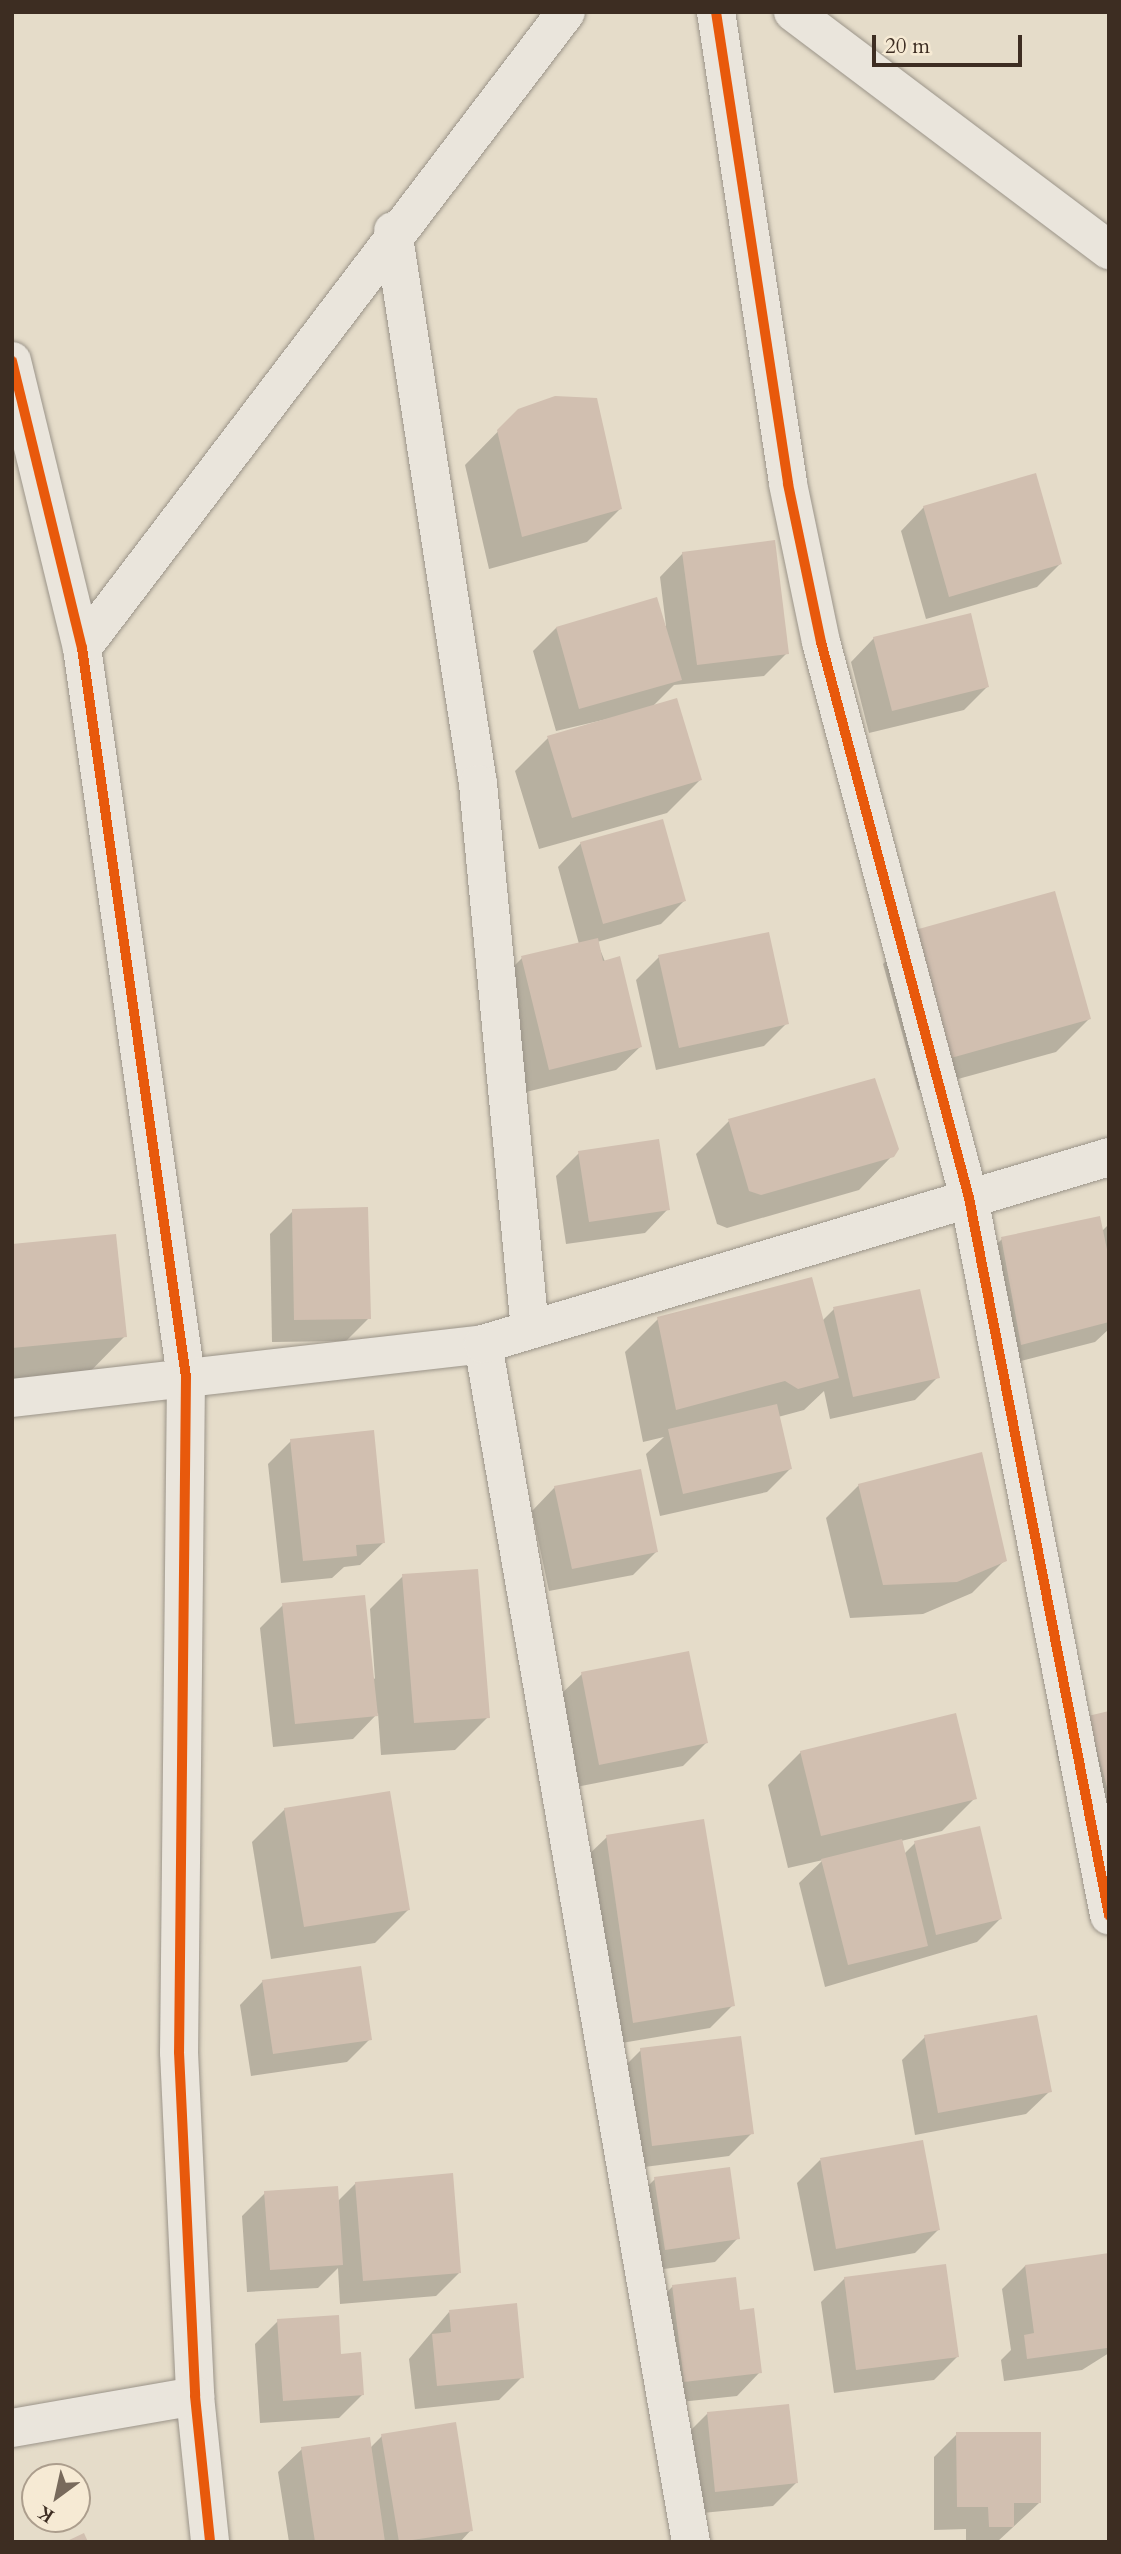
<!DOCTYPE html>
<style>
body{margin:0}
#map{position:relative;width:1121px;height:2554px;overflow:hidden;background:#e5dcc9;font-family:Cardo,serif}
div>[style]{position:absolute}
.shadow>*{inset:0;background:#0003}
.building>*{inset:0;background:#d1bfb0}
.roads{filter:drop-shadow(0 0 2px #9b9489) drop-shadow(0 0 2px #9b9489)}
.street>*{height:38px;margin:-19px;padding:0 19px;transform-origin:19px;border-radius:19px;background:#eae5dc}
.cycleway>*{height:10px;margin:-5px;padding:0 5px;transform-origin:5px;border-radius:5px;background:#e8590c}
span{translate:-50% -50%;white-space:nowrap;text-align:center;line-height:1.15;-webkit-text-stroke:6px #f6ead4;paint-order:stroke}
.frame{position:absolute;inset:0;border:14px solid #3d2d22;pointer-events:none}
.north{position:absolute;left:21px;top:2463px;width:70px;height:70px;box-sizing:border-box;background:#f6ead4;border:2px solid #ac9e8d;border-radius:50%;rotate:213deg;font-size:19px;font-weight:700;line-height:28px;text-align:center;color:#3d2d22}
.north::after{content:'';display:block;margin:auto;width:24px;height:32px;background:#786a5c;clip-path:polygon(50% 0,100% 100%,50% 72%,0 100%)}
.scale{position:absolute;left:872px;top:35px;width:150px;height:32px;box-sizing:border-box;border:4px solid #3d2d22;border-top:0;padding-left:9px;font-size:21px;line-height:24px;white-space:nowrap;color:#3d2d22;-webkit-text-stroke:5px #f6ead4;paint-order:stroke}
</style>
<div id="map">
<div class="shadow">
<div style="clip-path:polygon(519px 410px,620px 509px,587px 542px,489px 569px,465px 465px)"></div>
<div style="clip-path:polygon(924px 507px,1060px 564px,1037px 587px,926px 619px,901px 531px)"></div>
<div style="clip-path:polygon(683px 553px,787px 653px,764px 676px,674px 685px,652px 707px,700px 780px,667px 813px,539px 849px,515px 771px,548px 738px,620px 716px,556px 731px,533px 651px,556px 628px,666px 626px,660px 577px)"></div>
<div style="clip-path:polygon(874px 638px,987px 687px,964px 710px,869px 733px,851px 662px)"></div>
<div style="clip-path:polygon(581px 843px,684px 901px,661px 924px,597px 942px,640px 1047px,616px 1070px,526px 1092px,499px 981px,522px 958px,579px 944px,558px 867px)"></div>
<div style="clip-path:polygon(916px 931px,1089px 1019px,1056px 1052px,918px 1090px,883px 964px)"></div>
<div style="clip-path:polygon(659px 957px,787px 1023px,764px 1046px,656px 1070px,636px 980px)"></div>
<div style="clip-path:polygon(729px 1121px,892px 1156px,859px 1190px,727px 1228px,717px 1224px,696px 1154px)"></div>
<div style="clip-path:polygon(579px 1153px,668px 1209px,645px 1233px,566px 1244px,556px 1176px)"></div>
<div style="clip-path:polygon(293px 1211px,369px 1318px,346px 1341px,272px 1342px,270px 1234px)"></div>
<div style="clip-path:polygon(1109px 1224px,1109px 1329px,1095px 1342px,998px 1367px,979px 1262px,1002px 1239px,1102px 1231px)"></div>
<div style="clip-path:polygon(12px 1246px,125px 1336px,75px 1387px,12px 1393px)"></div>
<div style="clip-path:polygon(834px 1309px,938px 1377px,915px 1400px,830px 1419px,824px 1391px,804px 1410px,778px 1417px,790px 1469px,767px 1492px,660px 1516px,646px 1454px,664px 1437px,643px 1442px,625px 1352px,658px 1319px,822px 1321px)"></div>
<div style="clip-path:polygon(291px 1441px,384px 1542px,360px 1565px,344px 1567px,332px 1578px,281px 1583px,268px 1464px)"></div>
<div style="clip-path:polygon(859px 1485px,1005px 1560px,972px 1593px,923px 1614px,850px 1618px,826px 1518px)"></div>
<div style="clip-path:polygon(555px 1487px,656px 1552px,633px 1575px,549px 1591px,532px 1511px)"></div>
<div style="clip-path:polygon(403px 1576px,488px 1717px,455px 1750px,381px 1755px,378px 1713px,353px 1739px,273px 1747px,260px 1628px,283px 1605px,375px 1679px,370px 1609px)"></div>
<div style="clip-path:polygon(582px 1674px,706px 1743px,683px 1766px,576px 1787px,558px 1697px)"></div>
<div style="clip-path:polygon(1109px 1713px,1109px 1821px,1077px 1830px,1056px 1751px,1089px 1718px)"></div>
<div style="clip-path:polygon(801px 1752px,975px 1798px,942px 1831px,901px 1841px,904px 1854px,915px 1843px,1000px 1919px,977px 1942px,825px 1987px,799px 1883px,823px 1860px,788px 1868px,768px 1785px)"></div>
<div style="clip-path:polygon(285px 1809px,408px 1910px,375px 1943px,271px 1959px,252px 1842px)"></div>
<div style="clip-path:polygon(607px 1837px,733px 2005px,710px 2028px,610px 2045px,583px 1860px)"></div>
<div style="clip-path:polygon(263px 1981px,370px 2039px,347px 2062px,251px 2076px,240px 2005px)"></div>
<div style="clip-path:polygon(925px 2037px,1050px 2091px,1026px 2114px,915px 2135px,902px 2060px)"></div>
<div style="clip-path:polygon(641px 2050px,752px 2133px,729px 2156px,629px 2169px,618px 2073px)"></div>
<div style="clip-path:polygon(820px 2160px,938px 2230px,915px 2253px,814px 2271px,797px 2183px)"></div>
<div style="clip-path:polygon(655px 2179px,738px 2238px,715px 2262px,642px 2272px,632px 2202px)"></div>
<div style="clip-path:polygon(356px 2183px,459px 2273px,436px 2296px,340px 2304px,338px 2268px,318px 2288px,247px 2292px,242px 2216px,265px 2193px,337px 2202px)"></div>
<div style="clip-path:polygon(1109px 2255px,1109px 2353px,1082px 2370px,1004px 2381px,1001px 2360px,1011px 2350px,1002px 2289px,1025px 2266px)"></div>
<div style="clip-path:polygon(845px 2278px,957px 2357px,934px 2380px,834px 2393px,821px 2302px)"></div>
<div style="clip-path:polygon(673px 2286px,739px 2312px,760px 2372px,737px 2396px,661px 2404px,650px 2310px)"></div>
<div style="clip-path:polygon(449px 2312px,522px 2377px,499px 2400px,415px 2409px,409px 2359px)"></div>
<div style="clip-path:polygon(278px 2321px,340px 2356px,362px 2395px,339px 2418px,260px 2423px,255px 2344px)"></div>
<div style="clip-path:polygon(708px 2413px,796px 2483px,773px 2506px,692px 2514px,684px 2437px)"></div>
<div style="clip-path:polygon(957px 2434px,1039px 2503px,997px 2542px,966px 2542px,966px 2529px,934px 2530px,934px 2457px)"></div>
<div style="clip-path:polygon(382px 2436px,471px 2530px,460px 2542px,289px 2542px,278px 2472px,302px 2449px,370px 2448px)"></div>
</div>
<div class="building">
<div style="clip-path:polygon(555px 396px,597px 398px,622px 509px,522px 537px,497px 430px,518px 409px)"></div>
<div style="clip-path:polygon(1036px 473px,1062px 564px,949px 597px,923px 506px)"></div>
<div style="clip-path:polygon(775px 540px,789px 654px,697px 665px,682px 552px)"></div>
<div style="clip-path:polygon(657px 597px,682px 680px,579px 709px,556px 627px)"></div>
<div style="clip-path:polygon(971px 613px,989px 687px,892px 711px,873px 637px)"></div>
<div style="clip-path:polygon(677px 698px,702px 780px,572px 818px,547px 736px)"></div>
<div style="clip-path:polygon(663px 819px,686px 901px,603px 924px,580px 842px)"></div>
<div style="clip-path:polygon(1055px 891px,1091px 1019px,951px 1058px,915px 930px)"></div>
<div style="clip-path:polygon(769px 932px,789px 1024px,679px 1048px,658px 955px)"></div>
<div style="clip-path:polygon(598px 938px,603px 961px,620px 956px,642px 1047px,549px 1070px,521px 956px)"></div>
<div style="clip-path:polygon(875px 1078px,899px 1149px,894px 1157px,761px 1195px,749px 1191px,728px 1119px)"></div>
<div style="clip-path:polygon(659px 1139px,670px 1210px,589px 1222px,578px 1151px)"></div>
<div style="clip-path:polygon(368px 1207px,371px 1319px,294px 1320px,292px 1209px)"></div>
<div style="clip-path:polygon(1100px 1216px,1109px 1259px,1109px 1322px,1021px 1345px,1001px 1237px)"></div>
<div style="clip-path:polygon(116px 1234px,127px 1337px,12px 1348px,12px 1244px)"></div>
<div style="clip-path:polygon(812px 1277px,839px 1378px,798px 1389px,785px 1381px,676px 1410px,657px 1317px)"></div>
<div style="clip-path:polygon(920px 1289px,940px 1378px,853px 1397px,833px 1307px)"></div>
<div style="clip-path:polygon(777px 1404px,792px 1469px,683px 1494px,668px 1429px)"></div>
<div style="clip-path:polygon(374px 1430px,385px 1543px,356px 1545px,357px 1556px,303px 1561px,290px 1439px)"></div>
<div style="clip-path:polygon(982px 1452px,1007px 1561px,957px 1582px,883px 1585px,858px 1484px)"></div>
<div style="clip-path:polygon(641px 1469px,658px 1552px,572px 1569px,554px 1486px)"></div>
<div style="clip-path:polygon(478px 1569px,490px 1718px,414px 1723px,402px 1574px)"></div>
<div style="clip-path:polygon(365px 1595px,378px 1716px,295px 1724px,282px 1603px)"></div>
<div style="clip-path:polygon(689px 1651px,708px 1743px,599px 1765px,581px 1672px)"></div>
<div style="clip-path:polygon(1109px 1711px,1109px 1791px,1108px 1791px,1088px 1716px)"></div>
<div style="clip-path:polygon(956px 1713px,977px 1799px,821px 1836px,800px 1751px)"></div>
<div style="clip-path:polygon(390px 1791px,410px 1910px,304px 1927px,284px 1808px)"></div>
<div style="clip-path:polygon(704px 1819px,735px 2006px,633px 2023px,606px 1835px)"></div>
<div style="clip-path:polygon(980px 1826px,1002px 1919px,936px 1935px,914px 1841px)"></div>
<div style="clip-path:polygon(902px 1839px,928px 1946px,848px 1965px,821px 1859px)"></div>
<div style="clip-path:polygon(361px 1966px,372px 2040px,273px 2054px,262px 1980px)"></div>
<div style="clip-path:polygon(1037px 2015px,1052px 2092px,938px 2113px,924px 2035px)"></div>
<div style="clip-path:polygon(741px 2036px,754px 2134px,652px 2146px,640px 2048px)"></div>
<div style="clip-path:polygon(923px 2140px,940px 2230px,836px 2249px,820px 2158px)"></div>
<div style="clip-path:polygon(730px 2167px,740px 2239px,665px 2250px,654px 2177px)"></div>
<div style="clip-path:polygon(453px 2173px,461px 2273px,363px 2281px,355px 2182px)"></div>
<div style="clip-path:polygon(338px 2186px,343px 2265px,270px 2270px,264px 2191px)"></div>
<div style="clip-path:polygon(1109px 2253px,1107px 2348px,1027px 2359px,1024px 2335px,1034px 2333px,1025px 2265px)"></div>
<div style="clip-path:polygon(946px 2264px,959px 2357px,856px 2370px,844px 2277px)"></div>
<div style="clip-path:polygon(736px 2277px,740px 2310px,754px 2308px,762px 2373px,684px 2382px,672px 2285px)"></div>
<div style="clip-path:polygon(517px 2303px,524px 2378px,437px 2386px,432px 2334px,451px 2332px,449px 2310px)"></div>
<div style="clip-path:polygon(339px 2315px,341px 2354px,361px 2352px,364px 2395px,283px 2401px,277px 2319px)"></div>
<div style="clip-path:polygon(789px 2404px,798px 2483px,715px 2492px,707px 2412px)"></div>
<div style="clip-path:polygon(456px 2422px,473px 2531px,399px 2542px,381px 2434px)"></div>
<div style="clip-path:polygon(956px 2432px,1041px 2432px,1041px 2503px,1014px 2503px,1014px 2527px,989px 2527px,988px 2507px,957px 2507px)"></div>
<div style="clip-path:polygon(370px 2437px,385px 2542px,315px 2542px,301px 2447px)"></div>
<div style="clip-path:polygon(84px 2533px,88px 2542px,65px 2542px)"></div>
</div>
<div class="roads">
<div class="street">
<div style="left:716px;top:12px;width:477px;rotate:81.3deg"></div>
<div style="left:788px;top:484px;width:161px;rotate:78.2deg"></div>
<div style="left:821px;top:642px;width:575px;rotate:75.09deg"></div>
<div style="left:969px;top:1198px;width:731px;rotate:78.95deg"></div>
<div style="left:793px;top:12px;width:396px;rotate:37deg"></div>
<div style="left:393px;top:231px;width:559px;rotate:81.26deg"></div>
<div style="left:478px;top:784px;width:548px;rotate:84.56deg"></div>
<div style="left:12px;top:361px;width:295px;rotate:76.3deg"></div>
<div style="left:82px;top:648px;width:736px;rotate:81.88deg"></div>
<div style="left:186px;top:1377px;width:675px;rotate:90.59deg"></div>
<div style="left:179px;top:2052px;width:344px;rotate:87.3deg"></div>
<div style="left:195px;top:2396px;width:147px;rotate:84.1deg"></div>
<div style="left:82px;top:648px;width:799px;rotate:-52.73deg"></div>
<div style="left:483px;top:1344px;width:1216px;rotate:80.15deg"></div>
<div style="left:12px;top:1398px;width:474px;rotate:-6.5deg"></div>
<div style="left:483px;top:1344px;width:653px;rotate:-16.63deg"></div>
<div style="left:12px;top:2428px;width:186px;rotate:-9.9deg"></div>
</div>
</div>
<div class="cycleway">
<div style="left:716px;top:12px;width:477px;rotate:81.3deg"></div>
<div style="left:788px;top:484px;width:161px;rotate:78.2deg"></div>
<div style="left:821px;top:642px;width:575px;rotate:75.09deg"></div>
<div style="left:969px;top:1198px;width:731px;rotate:78.95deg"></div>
<div style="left:12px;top:361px;width:295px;rotate:76.3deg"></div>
<div style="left:82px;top:648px;width:736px;rotate:81.88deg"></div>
<div style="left:186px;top:1377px;width:675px;rotate:90.59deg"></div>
<div style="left:179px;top:2052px;width:344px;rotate:87.3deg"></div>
<div style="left:195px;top:2396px;width:147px;rotate:84.1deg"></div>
</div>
<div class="frame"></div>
<div class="north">K</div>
<div class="scale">20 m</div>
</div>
